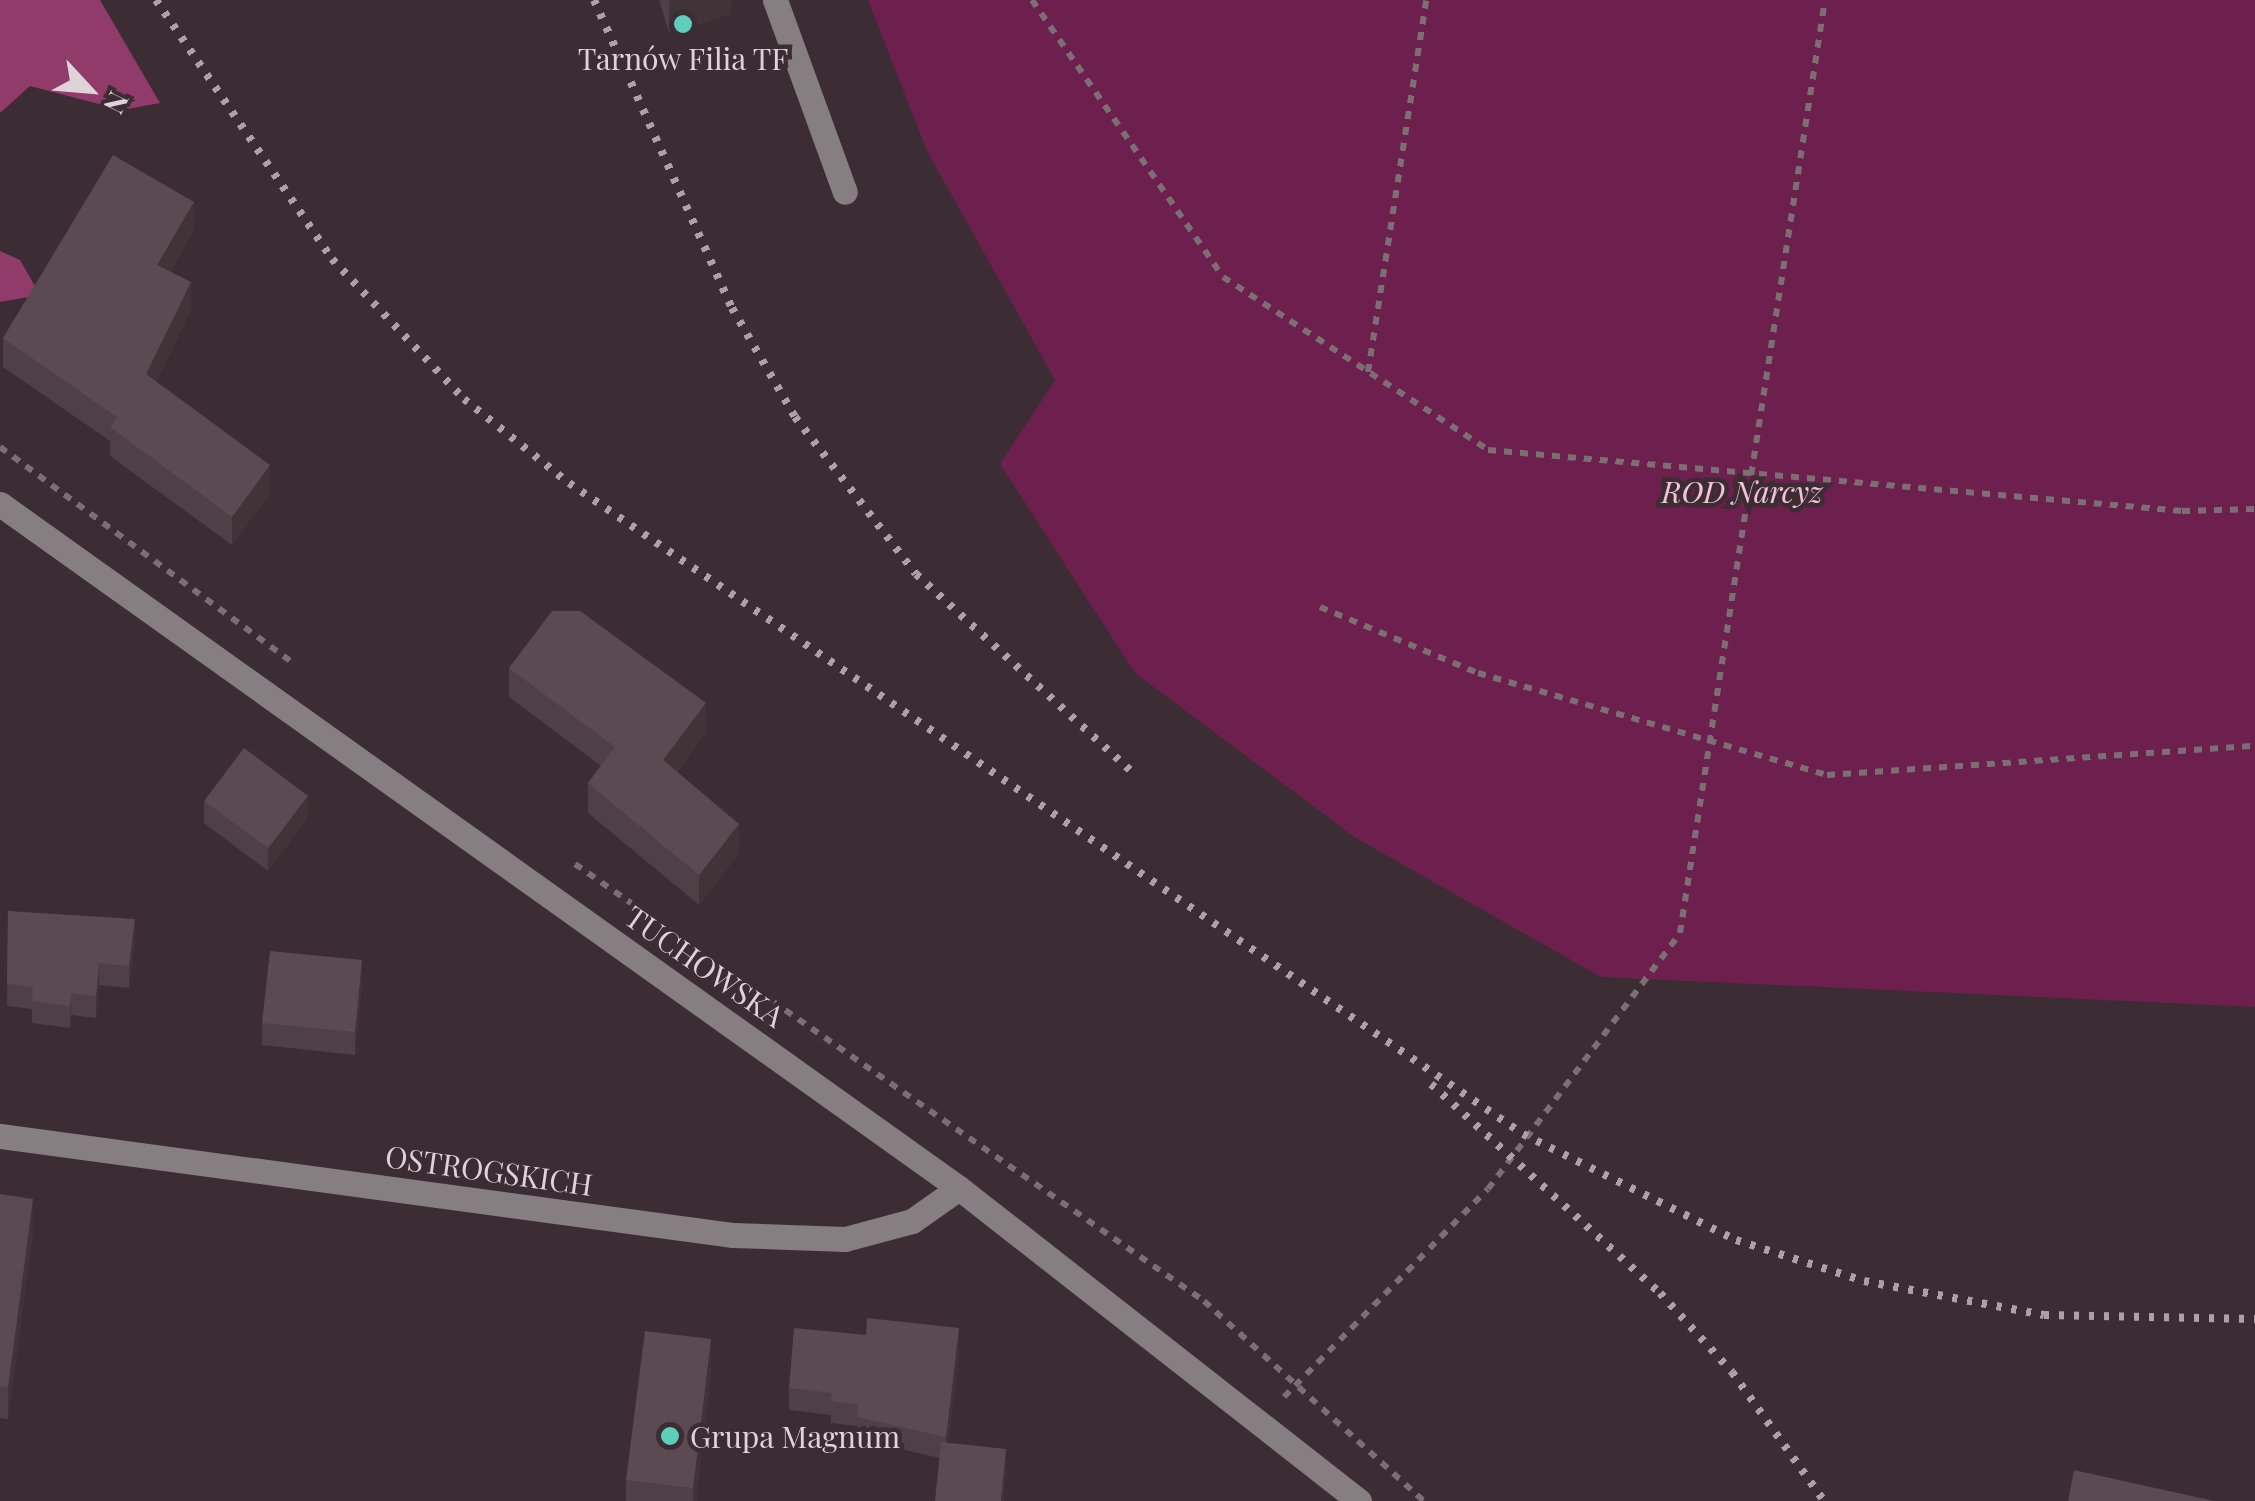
<!DOCTYPE html>
<meta charset="utf-8">
<style>
body{margin:0}
#map{position:relative;width:2255px;height:1501px;overflow:hidden;background:#3c2c33;font-family:"Playfair Display",serif}
div>[style]{position:absolute}
.green>*{inset:0;background:#6d204d}
.forest>*{inset:0;background:#903b6a}
.path>*{height:6px;margin-top:-3px;transform-origin:0;background:repeating-linear-gradient(90deg,#7c6f74 0 8px,transparent 0 16px)}
.minor>*{height:25px;margin:-12.5px;padding:0 12.5px;transform-origin:12.5px;border-radius:12.5px;background:#877e82}
.rail>*{height:8px;margin-top:-4px;transform-origin:0;background:repeating-linear-gradient(90deg,#aca1a6 0 5px,transparent 0 15px)}
.wall>*{inset:0;background:#4f4047}
.shaded-wall>*{inset:0;background:#403439}
.building>*{inset:0;background:#5c4a52}
.dots>*{width:28px;height:28px;translate:-50% -50%;box-sizing:border-box;border:5px solid #3c2c33;border-radius:50%}
span{translate:-50% -50%;white-space:nowrap;text-align:center;line-height:1.15;-webkit-text-stroke:9px #3c2c33;paint-order:stroke}
.poi-label{font-size:30px;color:#ded4d8}
.left{translate:0 -50%;text-align:left}
.park-label{font-size:30px;color:#f3c2d9;font-style:italic}
.street-label{font-size:30px;color:#ded4d8}
.north{position:absolute;left:40px;top:40px;width:100px;height:100px;-webkit-text-stroke:8px #3c2c33;paint-order:stroke;rotate:116deg;font-size:28px;font-weight:700;line-height:40px;text-align:center;color:#ded4d8}
.north::after{content:'';display:block;margin:auto;width:35px;height:45px;background:#ded4d8;clip-path:polygon(50% 0,100% 100%,50% 72%,0 100%)}
</style>
<div id="map">
<div class="green">
<div style="clip-path:polygon(868px 0,2255px 0,2255px 1007px,1601px 977px,1356px 838px,1135px 673px,1000px 464px,1055px 380px,927px 151px)"></div>
</div>
<div class="forest">
<div style="clip-path:polygon(0 0,100px 0,160px 103px,122px 110px,30px 86px,0 113px)"></div>
<div style="clip-path:polygon(0 251px,20px 260px,40px 295px,0 302px)"></div>
</div>
<div class="path">
<div style="left:1032px;top:0;width:336px;rotate:55.4deg"></div>
<div style="left:1223px;top:277px;width:316px;rotate:33.1deg"></div>
<div style="left:1488px;top:450px;width:697px;rotate:5.02deg"></div>
<div style="left:2182px;top:511px;width:73px;rotate:-1.6deg"></div>
<div style="left:1368px;top:372px;width:376px;rotate:-81.1deg"></div>
<div style="left:0;top:447px;width:363px;rotate:36.4deg"></div>
<div style="left:1320px;top:607px;width:171px;rotate:22.7deg"></div>
<div style="left:1478px;top:673px;width:364px;rotate:16.3deg"></div>
<div style="left:1827px;top:775px;width:429px;rotate:-3.9deg"></div>
<div style="left:575px;top:864px;width:766px;rotate:34.79deg"></div>
<div style="left:1204px;top:1301px;width:297px;rotate:42.3deg"></div>
<div style="left:1284px;top:1397px;width:291px;rotate:-45.6deg"></div>
<div style="left:1488px;top:1189px;width:320px;rotate:-53.1deg"></div>
<div style="left:1680px;top:933px;width:944px;rotate:-81.17deg"></div>
</div>
<div class="minor">
<div style="left:775px;top:0;width:204px;rotate:70deg"></div>
<div style="left:0;top:504px;width:1178px;rotate:35.5deg"></div>
<div style="left:959px;top:1188px;width:508px;rotate:38.04deg"></div>
<div style="left:0;top:1136px;width:740px;rotate:7.69deg"></div>
<div style="left:733px;top:1235px;width:112px;rotate:2deg"></div>
<div style="left:845px;top:1239px;width:69px;rotate:-15deg"></div>
<div style="left:912px;top:1221px;width:57px;rotate:-35.1deg"></div>
</div>
<div class="rail">
<div style="left:156px;top:0;width:313px;rotate:55.8deg"></div>
<div style="left:332px;top:259px;width:192px;rotate:46.7deg"></div>
<div style="left:464px;top:399px;width:134px;rotate:38.7deg"></div>
<div style="left:569px;top:483px;width:1155px;rotate:34.31deg"></div>
<div style="left:1523px;top:1134px;width:238px;rotate:26.5deg"></div>
<div style="left:1736px;top:1240px;width:134px;rotate:17.8deg"></div>
<div style="left:1864px;top:1281px;width:183px;rotate:10.7deg"></div>
<div style="left:2044px;top:1315px;width:211px;rotate:1.1deg"></div>
<div style="left:594px;top:0;width:338px;rotate:65.9deg"></div>
<div style="left:732px;top:308px;width:126px;rotate:60deg"></div>
<div style="left:795px;top:417px;width:198px;rotate:52.4deg"></div>
<div style="left:916px;top:574px;width:297px;rotate:42.5deg"></div>
<div style="left:1431px;top:1084px;width:310px;rotate:42.4deg"></div>
<div style="left:1660px;top:1293px;width:107px;rotate:47.7deg"></div>
<div style="left:1732px;top:1372px;width:158px;rotate:54.5deg"></div>
</div>
<div class="wall">
<div style="clip-path:polygon(659px 0,731px 0,731px 14px,669px 33px)"></div>
<div style="clip-path:polygon(194px 230px,170px 272px,191px 311px,156px 382px,270px 493px,232px 545px,110px 456px,110px 441px,3px 367px,3px 338px)"></div>
<div style="clip-path:polygon(509px 668px,706px 732px,677px 772px,739px 853px,699px 905px,588px 813px,588px 783px,601px 766px,509px 697px)"></div>
<div style="clip-path:polygon(204px 801px,308px 818px,268px 871px,204px 823px)"></div>
<div style="clip-path:polygon(8px 911px,135px 941px,129px 988px,99px 985px,96px 1018px,71px 1015px,70px 1028px,32px 1023px,32px 1009px,7px 1006px)"></div>
<div style="clip-path:polygon(362px 982px,355px 1055px,262px 1045px,262px 1023px)"></div>
<div style="clip-path:polygon(0 1194px,33px 1231px,8px 1419px,0 1418px)"></div>
<div style="clip-path:polygon(959px 1350px,948px 1443px,1006px 1471px,940px 1458px,857px 1439px,857px 1426px,831px 1423px,831px 1415px,789px 1410px,789px 1388px)"></div>
<div style="clip-path:polygon(711px 1371px,696px 1501px,626px 1501px,626px 1480px)"></div>
</div>
<div class="shaded-wall">
<div style="clip-path:polygon(673px 0,731px 0,731px 14px,669px 33px,669px 1px)"></div>
<div style="clip-path:polygon(194px 202px,194px 230px,157px 294px,157px 265px)"></div>
<div style="clip-path:polygon(191px 282px,191px 311px,146px 403px,146px 374px)"></div>
<div style="clip-path:polygon(270px 465px,270px 493px,232px 545px,232px 517px)"></div>
<div style="clip-path:polygon(706px 703px,706px 732px,663px 790px,663px 760px)"></div>
<div style="clip-path:polygon(308px 796px,308px 818px,268px 871px,268px 848px)"></div>
<div style="clip-path:polygon(739px 824px,739px 853px,699px 905px,699px 875px)"></div>
<div style="clip-path:polygon(135px 919px,135px 941px,129px 988px,129px 966px)"></div>
<div style="clip-path:polygon(362px 960px,362px 982px,355px 1055px,355px 1032px)"></div>
<div style="clip-path:polygon(99px 963px,99px 985px,96px 1018px,96px 996px)"></div>
<div style="clip-path:polygon(71px 993px,71px 1015px,70px 1028px,70px 1006px)"></div>
<div style="clip-path:polygon(33px 1199px,33px 1231px,8px 1419px,8px 1387px)"></div>
<div style="clip-path:polygon(959px 1328px,959px 1350px,946px 1460px,946px 1437px)"></div>
<div style="clip-path:polygon(711px 1339px,711px 1371px,696px 1501px,693px 1501px,693px 1488px)"></div>
<div style="clip-path:polygon(1006px 1449px,1006px 1471px,1004px 1501px,1001px 1501px)"></div>
</div>
<div class="building">
<div style="clip-path:polygon(113px 155px,194px 202px,157px 265px,191px 282px,146px 374px,270px 465px,232px 517px,110px 427px,117px 417px,3px 338px)"></div>
<div style="clip-path:polygon(552px 611px,580px 611px,706px 703px,663px 760px,739px 824px,699px 875px,588px 783px,615px 747px,509px 668px)"></div>
<div style="clip-path:polygon(244px 748px,308px 796px,268px 848px,204px 801px)"></div>
<div style="clip-path:polygon(8px 911px,135px 919px,129px 966px,99px 963px,96px 996px,71px 993px,70px 1006px,32px 1001px,33px 987px,7px 984px)"></div>
<div style="clip-path:polygon(270px 951px,362px 960px,355px 1032px,262px 1023px)"></div>
<div style="clip-path:polygon(0 1194px,33px 1199px,8px 1387px,0 1386px)"></div>
<div style="clip-path:polygon(867px 1318px,959px 1328px,946px 1437px,857px 1417px,858px 1404px,831px 1401px,832px 1393px,789px 1388px,794px 1328px,866px 1335px)"></div>
<div style="clip-path:polygon(645px 1331px,711px 1339px,693px 1488px,626px 1480px)"></div>
<div style="clip-path:polygon(941px 1442px,1006px 1449px,1001px 1501px,935px 1501px)"></div>
<div style="clip-path:polygon(2074px 1470px,2214px 1501px,2068px 1501px)"></div>
</div>
<div class="dots">
<div style="left:683px;top:24px;background:#5cceba"></div>
<div style="left:670px;top:1436px;background:#5cceba"></div>
</div>
<div class="poi-label">
<span style="left:683px;top:58px">Tarnów Filia TF</span>
<span class="left" style="left:690px;top:1436px">Grupa Magnum</span>
</div>
<div class="park-label">
<span style="left:1742px;top:491px">ROD Narcyz</span>
</div>
<div class="street-label">
<span style="left:705px;top:966px;rotate:35deg">TUCHOWSKA</span>
<span style="left:489px;top:1170px;rotate:8deg">OSTROGSKICH</span>
</div>
<div class="north">N</div>
</div>
